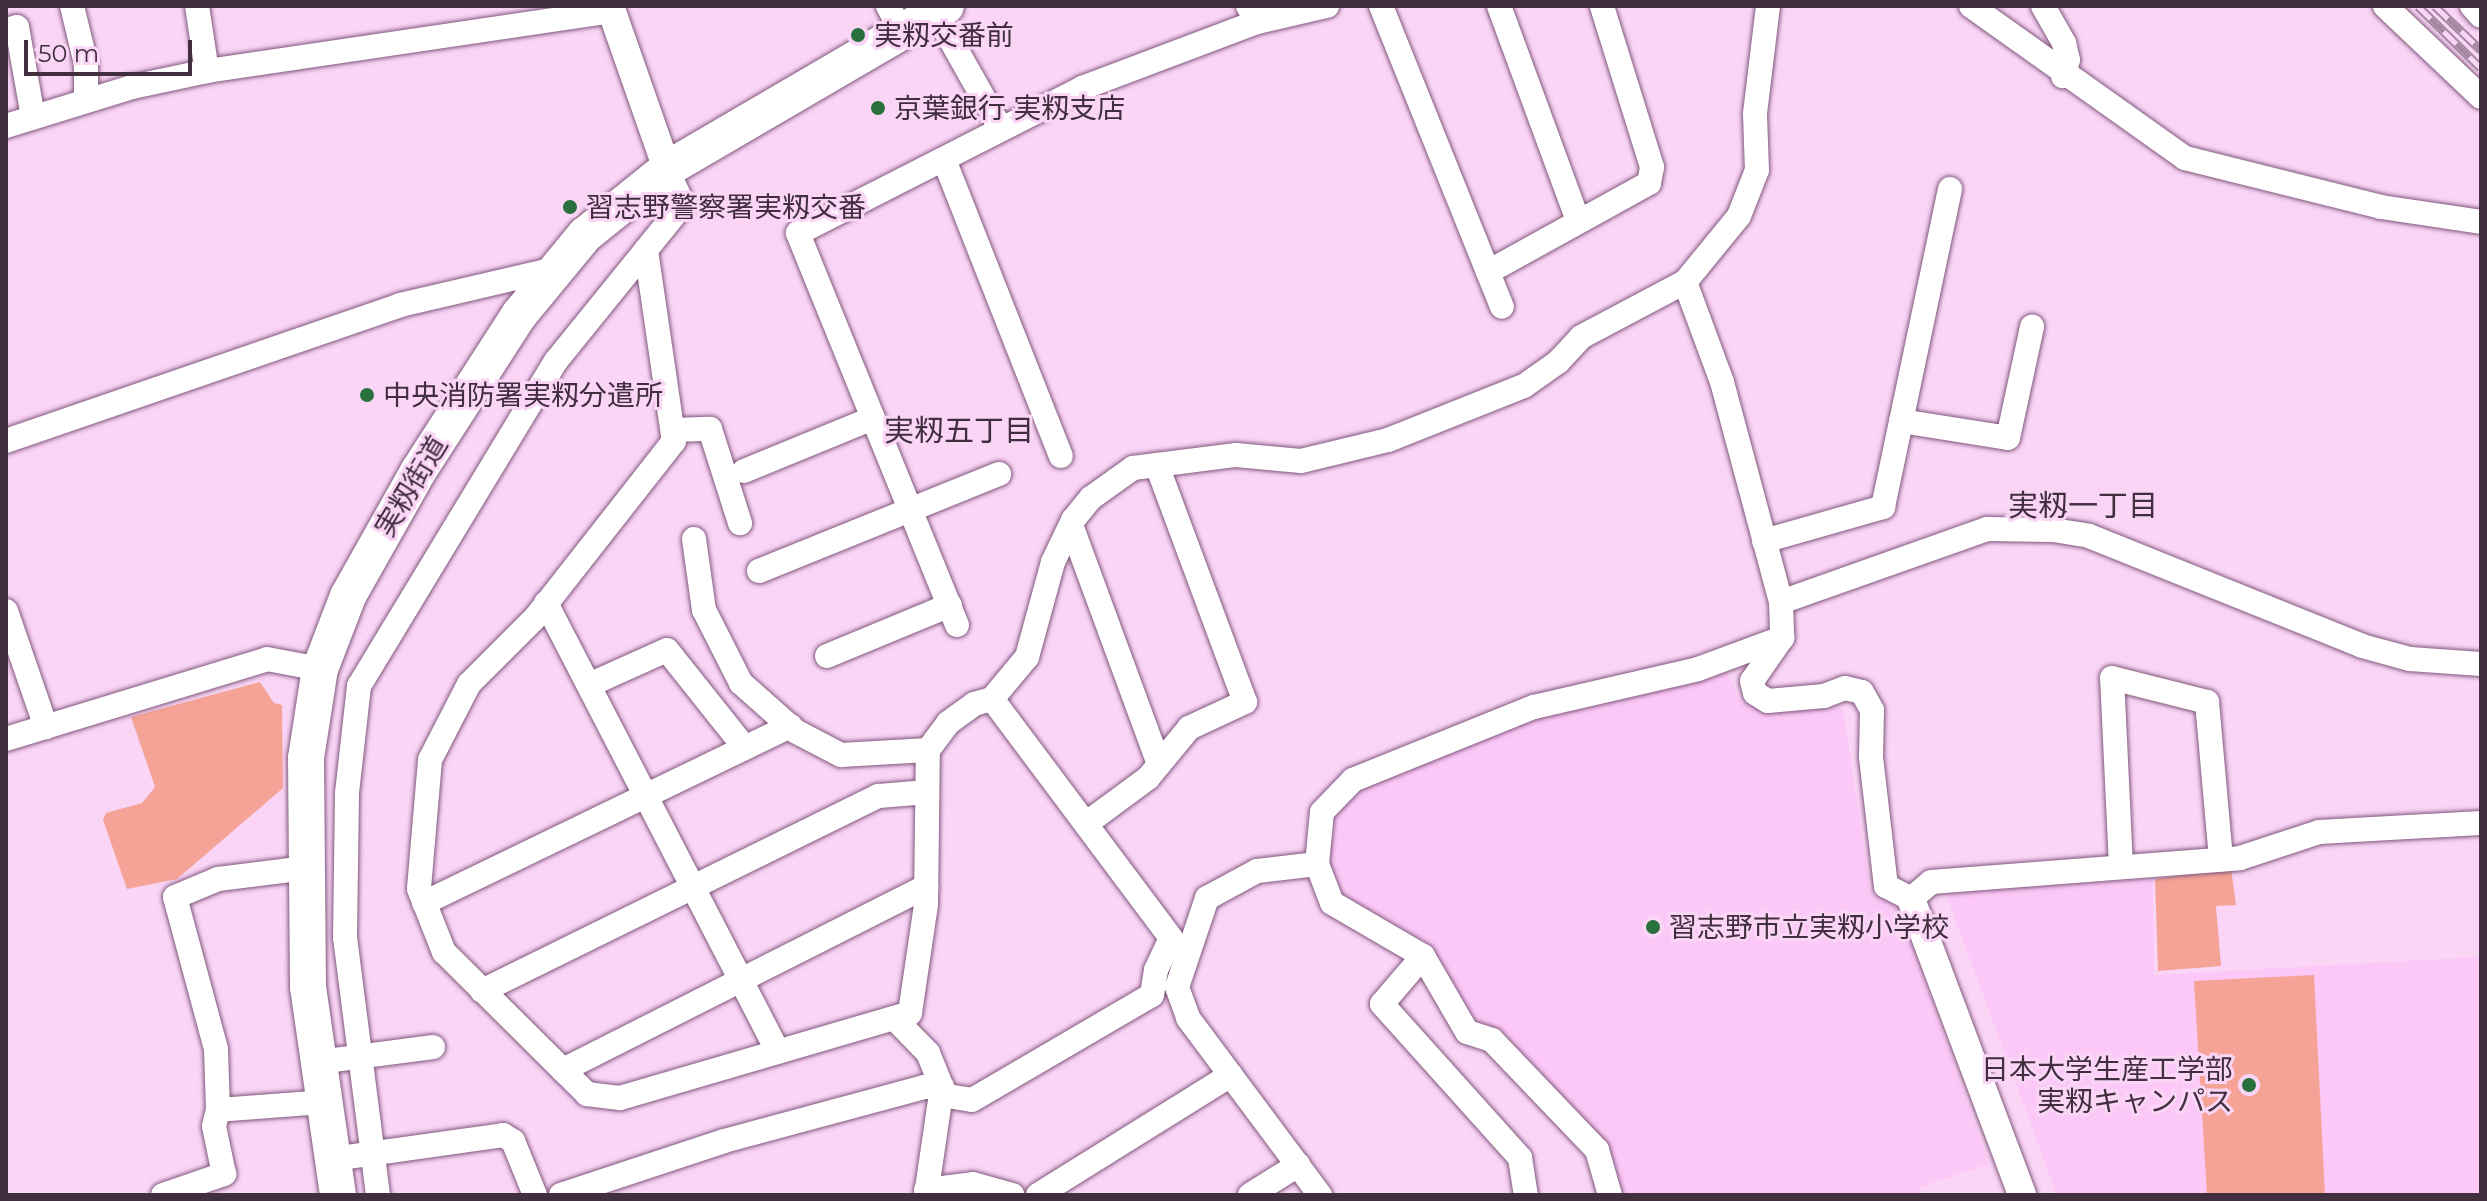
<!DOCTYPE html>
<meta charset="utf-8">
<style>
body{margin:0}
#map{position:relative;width:2487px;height:1201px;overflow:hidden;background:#fad5f6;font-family:Montserrat,"Noto Sans JP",sans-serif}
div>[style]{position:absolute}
.built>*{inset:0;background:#fcc8f7}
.green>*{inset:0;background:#f5a396}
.roads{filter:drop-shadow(0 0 2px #80587d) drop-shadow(0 0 2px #80587d)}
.minor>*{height:24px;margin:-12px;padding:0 12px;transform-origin:12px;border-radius:12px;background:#fff}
.tertiary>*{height:28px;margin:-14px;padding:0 14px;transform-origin:14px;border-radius:14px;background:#fff}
.primary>*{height:36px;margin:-18px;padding:0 18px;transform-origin:18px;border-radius:18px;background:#fff}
.rail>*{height:9px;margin-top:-4.5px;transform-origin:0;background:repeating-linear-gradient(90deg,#fad5f6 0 18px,#a488a1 0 36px);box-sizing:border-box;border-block:2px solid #a488a1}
.dots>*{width:22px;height:22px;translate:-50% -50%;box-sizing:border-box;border:4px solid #fad5f6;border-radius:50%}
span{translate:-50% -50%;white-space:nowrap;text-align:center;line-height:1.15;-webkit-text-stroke:6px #fad5f6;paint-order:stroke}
.poi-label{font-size:28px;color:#412f40}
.left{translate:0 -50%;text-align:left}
.right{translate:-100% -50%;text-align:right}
.street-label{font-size:28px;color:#412f40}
.neighbourhood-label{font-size:30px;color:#412f40}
.frame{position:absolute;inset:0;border:8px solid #412f40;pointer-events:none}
.scale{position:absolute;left:24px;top:40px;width:168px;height:36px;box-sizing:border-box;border:4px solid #412f40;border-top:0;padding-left:10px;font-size:24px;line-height:28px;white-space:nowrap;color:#412f40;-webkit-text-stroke:6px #fad5f6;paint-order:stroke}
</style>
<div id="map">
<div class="built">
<div style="clip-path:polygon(1727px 672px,1740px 700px,1763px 709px,1843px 708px,1870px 890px,1900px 910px,1989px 1164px,1920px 1187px,1920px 1195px,1621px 1195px,1606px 1147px,1504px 1032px,1469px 1019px,1431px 945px,1341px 894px,1327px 867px,1329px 818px,1359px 784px,1535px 716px)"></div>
<div style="clip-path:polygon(2153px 879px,2154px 975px,2481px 957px,2481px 1195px,2057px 1195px,1948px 900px,1951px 892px)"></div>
</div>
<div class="green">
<div style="clip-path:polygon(260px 682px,274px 703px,282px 705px,283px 788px,177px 879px,127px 889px,103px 820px,106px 813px,142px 803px,155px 787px,131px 717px)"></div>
<div style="clip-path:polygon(2231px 868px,2236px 905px,2216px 906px,2221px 966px,2158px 971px,2155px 879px)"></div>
<div style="clip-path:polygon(2314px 975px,2325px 1195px,2207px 1195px,2194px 981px)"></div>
</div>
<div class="roads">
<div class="minor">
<div style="left:72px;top:6px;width:60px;rotate:76.4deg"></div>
<div style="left:86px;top:64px;width:36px;rotate:90deg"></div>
<div style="left:197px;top:6px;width:66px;rotate:81.3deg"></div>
<div style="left:888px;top:6px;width:30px;rotate:62deg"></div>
<div style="left:1248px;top:6px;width:18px;rotate:61deg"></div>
<div style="left:1257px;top:22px;width:72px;rotate:-12.9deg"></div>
<div style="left:1381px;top:6px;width:324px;rotate:68.1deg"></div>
<div style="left:1499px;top:6px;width:229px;rotate:69.8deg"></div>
<div style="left:1768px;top:6px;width:109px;rotate:96.9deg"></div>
<div style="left:1755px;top:114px;width:56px;rotate:88deg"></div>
<div style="left:1757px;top:170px;width:49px;rotate:111.4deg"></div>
<div style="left:1739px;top:216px;width:85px;rotate:129.3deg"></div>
<div style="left:1685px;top:282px;width:107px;rotate:69.7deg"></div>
<div style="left:1722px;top:382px;width:228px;rotate:75deg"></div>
<div style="left:1781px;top:602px;width:36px;rotate:88deg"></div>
<div style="left:1782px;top:638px;width:52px;rotate:124.9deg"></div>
<div style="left:1752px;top:681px;width:12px;rotate:76deg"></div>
<div style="left:1755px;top:693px;width:15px;rotate:32deg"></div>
<div style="left:1768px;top:701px;width:56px;rotate:-5.1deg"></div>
<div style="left:1824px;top:696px;width:22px;rotate:-21deg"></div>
<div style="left:1845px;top:688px;width:17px;rotate:13deg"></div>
<div style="left:1862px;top:692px;width:21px;rotate:61deg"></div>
<div style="left:1872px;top:710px;width:47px;rotate:91.2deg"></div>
<div style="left:1871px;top:757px;width:130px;rotate:83.4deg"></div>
<div style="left:1886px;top:886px;width:28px;rotate:27deg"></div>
<div style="left:1911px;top:899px;width:26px;rotate:-40deg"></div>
<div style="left:1931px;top:882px;width:310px;rotate:-4.4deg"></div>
<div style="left:2240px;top:858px;width:83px;rotate:-18.2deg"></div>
<div style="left:2319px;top:832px;width:162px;rotate:-3.2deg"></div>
<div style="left:1971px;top:6px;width:262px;rotate:35.4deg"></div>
<div style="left:2185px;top:158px;width:202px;rotate:14deg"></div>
<div style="left:2381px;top:207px;width:101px;rotate:8.5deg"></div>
<div style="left:2043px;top:6px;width:43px;rotate:60.4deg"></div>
<div style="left:2064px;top:43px;width:17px;rotate:77deg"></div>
<div style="left:2068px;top:60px;width:17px;rotate:107deg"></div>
<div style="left:2385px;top:6px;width:132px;rotate:43.5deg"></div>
<div style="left:2472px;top:6px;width:13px;rotate:48deg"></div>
<div style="left:935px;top:12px;width:134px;rotate:60.6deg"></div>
<div style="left:6px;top:30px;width:11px;rotate:-15deg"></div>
<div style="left:17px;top:27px;width:91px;rotate:79.9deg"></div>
<div style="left:6px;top:126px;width:132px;rotate:-17.2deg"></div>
<div style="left:132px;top:87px;width:77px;rotate:-12deg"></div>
<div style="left:207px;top:71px;width:409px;rotate:-8.4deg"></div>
<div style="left:945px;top:162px;width:316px;rotate:68.5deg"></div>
<div style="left:646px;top:250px;width:193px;rotate:81.7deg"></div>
<div style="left:674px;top:441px;width:222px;rotate:128.1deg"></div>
<div style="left:537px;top:616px;width:96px;rotate:135deg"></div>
<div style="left:469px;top:684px;width:85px;rotate:117.2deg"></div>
<div style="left:430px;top:760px;width:129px;rotate:94.9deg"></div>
<div style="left:419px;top:889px;width:68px;rotate:68.4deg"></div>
<div style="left:444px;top:952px;width:202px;rotate:44.8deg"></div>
<div style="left:587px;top:1094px;width:33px;rotate:7deg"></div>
<div style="left:620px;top:1098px;width:302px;rotate:-16.3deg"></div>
<div style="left:910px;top:1013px;width:110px;rotate:-81.6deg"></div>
<div style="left:926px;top:904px;width:154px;rotate:-89.3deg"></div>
<div style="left:1488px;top:272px;width:184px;rotate:-28.9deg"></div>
<div style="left:1649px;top:183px;width:16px;rotate:-79deg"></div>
<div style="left:1652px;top:167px;width:169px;rotate:-107.3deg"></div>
<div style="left:1901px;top:421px;width:108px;rotate:9deg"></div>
<div style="left:2008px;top:438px;width:114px;rotate:-77.8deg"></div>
<div style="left:674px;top:430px;width:36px;rotate:-2deg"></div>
<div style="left:710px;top:429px;width:99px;rotate:72.3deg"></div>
<div style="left:6px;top:441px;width:417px;rotate:-19deg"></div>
<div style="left:400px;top:305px;width:155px;rotate:-13.1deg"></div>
<div style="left:744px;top:471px;width:139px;rotate:-22.3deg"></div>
<div style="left:1071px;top:525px;width:255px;rotate:69.8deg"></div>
<div style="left:694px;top:539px;width:72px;rotate:82deg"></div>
<div style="left:704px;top:610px;width:82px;rotate:63.1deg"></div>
<div style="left:741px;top:683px;width:72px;rotate:41.6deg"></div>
<div style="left:795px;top:731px;width:52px;rotate:27.6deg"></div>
<div style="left:841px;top:755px;width:87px;rotate:-3.3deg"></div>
<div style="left:928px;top:750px;width:34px;rotate:-53deg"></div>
<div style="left:948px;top:723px;width:32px;rotate:-36deg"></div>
<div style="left:974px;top:704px;width:19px;rotate:-16deg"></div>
<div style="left:1764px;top:541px;width:124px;rotate:-15.9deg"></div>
<div style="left:1883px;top:507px;width:325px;rotate:-78.1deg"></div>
<div style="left:759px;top:571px;width:259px;rotate:-22deg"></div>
<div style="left:1781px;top:602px;width:219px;rotate:-19.5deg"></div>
<div style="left:1987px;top:529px;width:66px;rotate:0.9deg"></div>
<div style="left:2053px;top:530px;width:36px;rotate:9deg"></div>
<div style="left:2089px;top:536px;width:294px;rotate:21.9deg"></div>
<div style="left:2362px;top:646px;width:50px;rotate:15.2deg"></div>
<div style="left:2410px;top:659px;width:71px;rotate:4deg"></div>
<div style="left:546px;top:603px;width:505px;rotate:62.67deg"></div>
<div style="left:6px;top:611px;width:123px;rotate:71deg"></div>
<div style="left:957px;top:625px;width:423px;rotate:-112.1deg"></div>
<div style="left:798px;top:233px;width:319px;rotate:-27deg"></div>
<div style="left:1082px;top:88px;width:187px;rotate:-20.7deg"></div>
<div style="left:827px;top:656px;width:133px;rotate:-22.5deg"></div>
<div style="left:589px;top:685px;width:85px;rotate:-24.2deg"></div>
<div style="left:667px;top:650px;width:125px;rotate:51.5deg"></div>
<div style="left:6px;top:739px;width:273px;rotate:-17deg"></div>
<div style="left:267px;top:659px;width:54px;rotate:10.7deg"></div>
<div style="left:1087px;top:823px;width:76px;rotate:-36.4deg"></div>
<div style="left:1148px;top:778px;width:65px;rotate:-50.6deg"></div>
<div style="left:1189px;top:728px;width:62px;rotate:-24.9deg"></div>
<div style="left:1245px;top:702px;width:253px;rotate:-110.4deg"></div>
<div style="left:1317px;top:864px;width:60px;rotate:173.3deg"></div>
<div style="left:1257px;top:871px;width:57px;rotate:151.6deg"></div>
<div style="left:1207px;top:898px;width:94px;rotate:108.6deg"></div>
<div style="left:1177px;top:987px;width:33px;rotate:70deg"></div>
<div style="left:1188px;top:1018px;width:221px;rotate:53.3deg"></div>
<div style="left:2121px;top:867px;width:189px;rotate:-92.7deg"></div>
<div style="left:2112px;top:678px;width:98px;rotate:14.2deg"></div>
<div style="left:2207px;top:702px;width:158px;rotate:84.9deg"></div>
<div style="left:424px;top:903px;width:407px;rotate:-25.8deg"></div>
<div style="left:1423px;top:956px;width:63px;rotate:130.5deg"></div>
<div style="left:1382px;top:1004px;width:207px;rotate:48.1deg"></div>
<div style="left:1520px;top:1158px;width:37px;rotate:81deg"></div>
<div style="left:482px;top:991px;width:442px;rotate:-26.2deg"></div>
<div style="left:879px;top:796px;width:48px;rotate:-4.8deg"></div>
<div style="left:894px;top:1018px;width:49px;rotate:45.8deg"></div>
<div style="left:928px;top:1053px;width:37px;rotate:68deg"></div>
<div style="left:942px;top:1087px;width:109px;rotate:98.4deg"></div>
<div style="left:318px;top:1062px;width:116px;rotate:-7.4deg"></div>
<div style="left:563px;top:1070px;width:407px;rotate:-26.8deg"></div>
<div style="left:941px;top:1095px;width:31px;rotate:9deg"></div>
<div style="left:972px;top:1100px;width:208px;rotate:-30.3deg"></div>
<div style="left:1152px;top:995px;width:25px;rotate:-81deg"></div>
<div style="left:1156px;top:970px;width:35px;rotate:-65deg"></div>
<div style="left:1171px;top:938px;width:299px;rotate:-126.8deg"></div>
<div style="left:992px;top:699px;width:55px;rotate:-50.2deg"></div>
<div style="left:1027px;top:657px;width:98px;rotate:-74.7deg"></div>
<div style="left:1053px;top:562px;width:47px;rotate:-64.5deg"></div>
<div style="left:1073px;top:520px;width:28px;rotate:-51deg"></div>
<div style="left:1091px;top:498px;width:52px;rotate:-35.5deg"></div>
<div style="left:1133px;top:468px;width:104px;rotate:-7.2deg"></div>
<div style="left:1236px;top:455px;width:65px;rotate:5.3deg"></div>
<div style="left:1301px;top:461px;width:89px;rotate:-13.6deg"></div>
<div style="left:1388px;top:440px;width:146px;rotate:-21.7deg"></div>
<div style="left:1524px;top:386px;width:42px;rotate:-35.2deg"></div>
<div style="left:1558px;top:362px;width:34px;rotate:-47deg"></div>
<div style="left:1581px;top:337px;width:118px;rotate:-27.9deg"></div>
<div style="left:218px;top:1110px;width:61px;rotate:-91.9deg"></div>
<div style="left:216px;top:1049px;width:157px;rotate:-105.1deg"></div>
<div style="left:175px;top:897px;width:47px;rotate:-22.7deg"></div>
<div style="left:218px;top:879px;width:89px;rotate:-7.1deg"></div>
<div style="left:333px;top:1159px;width:172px;rotate:-8deg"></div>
<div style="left:503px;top:1135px;width:12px;rotate:31deg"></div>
<div style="left:513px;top:1141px;width:58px;rotate:67.8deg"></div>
<div style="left:926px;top:1190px;width:47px;rotate:-7.3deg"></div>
<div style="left:973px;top:1184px;width:41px;rotate:15.8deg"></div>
<div style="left:163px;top:1195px;width:65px;rotate:-19deg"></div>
<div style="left:224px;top:1174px;width:49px;rotate:-101.8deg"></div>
<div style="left:214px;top:1126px;width:16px;rotate:-76deg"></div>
<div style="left:218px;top:1110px;width:106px;rotate:-4.3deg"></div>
<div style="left:378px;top:1195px;width:259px;rotate:-97.3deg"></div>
<div style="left:345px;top:938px;width:145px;rotate:-89.2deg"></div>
<div style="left:347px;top:793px;width:108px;rotate:-83.6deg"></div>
<div style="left:359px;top:686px;width:380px;rotate:-58.8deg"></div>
<div style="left:556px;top:361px;width:202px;rotate:-51deg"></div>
<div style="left:683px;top:204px;width:38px;rotate:-115deg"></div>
<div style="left:561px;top:1195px;width:172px;rotate:-18.3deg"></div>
<div style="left:724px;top:1141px;width:207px;rotate:-15.1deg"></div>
<div style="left:924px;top:1087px;width:18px"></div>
<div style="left:1038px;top:1195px;width:227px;rotate:-31.9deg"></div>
<div style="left:1250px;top:1195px;width:57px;rotate:-32deg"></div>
<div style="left:1610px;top:1195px;width:47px;rotate:-106.1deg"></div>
<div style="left:1597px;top:1150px;width:152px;rotate:-133.7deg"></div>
<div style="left:1492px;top:1040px;width:26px;rotate:-162deg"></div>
<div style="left:1467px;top:1032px;width:88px;rotate:-120.1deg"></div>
<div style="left:1423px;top:956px;width:105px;rotate:-149.8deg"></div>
<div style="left:1332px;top:903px;width:42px;rotate:-111deg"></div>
<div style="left:1317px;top:864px;width:52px;rotate:-84.5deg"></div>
<div style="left:1322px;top:812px;width:45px;rotate:-45.9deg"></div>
<div style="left:1353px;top:780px;width:195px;rotate:-22deg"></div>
<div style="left:1534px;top:707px;width:168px;rotate:-13deg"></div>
<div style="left:1698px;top:669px;width:90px;rotate:-20.3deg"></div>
</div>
<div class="tertiary">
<div style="left:610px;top:6px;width:173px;rotate:70.7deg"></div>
<div style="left:1911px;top:899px;width:316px;rotate:69.4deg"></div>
</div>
<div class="primary">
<div style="left:338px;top:1195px;width:210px;rotate:-98.2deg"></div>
<div style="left:308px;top:987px;width:229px;rotate:-90.5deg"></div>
<div style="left:306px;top:758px;width:90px;rotate:-81.1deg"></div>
<div style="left:320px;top:669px;width:78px;rotate:-69deg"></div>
<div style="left:348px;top:596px;width:145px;rotate:-60.6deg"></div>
<div style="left:419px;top:470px;width:184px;rotate:-57.2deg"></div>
<div style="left:519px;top:315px;width:104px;rotate:-50.5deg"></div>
<div style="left:585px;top:235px;width:105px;rotate:-38.8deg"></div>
<div style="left:667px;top:169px;width:323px;rotate:-30.3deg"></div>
</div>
</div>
<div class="rail">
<div style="left:2418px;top:6px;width:88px;rotate:44.5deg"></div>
<div style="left:2435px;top:6px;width:64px;rotate:43.7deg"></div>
</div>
<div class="dots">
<div style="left:858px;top:35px;background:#29703c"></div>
<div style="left:878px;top:108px;background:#29703c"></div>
<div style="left:570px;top:207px;background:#29703c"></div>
<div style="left:367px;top:395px;background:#29703c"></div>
<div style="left:1653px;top:927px;background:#29703c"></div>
<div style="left:2249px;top:1085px;background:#29703c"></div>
</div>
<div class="poi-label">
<span class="left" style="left:874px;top:35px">実籾交番前</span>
<span class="left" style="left:894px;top:108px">京葉銀行 実籾支店</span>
<span class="left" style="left:586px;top:207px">習志野警察署実籾交番</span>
<span class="left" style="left:383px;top:395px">中央消防署実籾分遣所</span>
<span class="left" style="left:1669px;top:927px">習志野市立実籾小学校</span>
<span class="right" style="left:2233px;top:1085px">日本大学生産工学部<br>実籾キャンパス</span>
</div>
<div class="street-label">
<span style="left:411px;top:486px;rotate:-59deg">実籾街道</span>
</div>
<div class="neighbourhood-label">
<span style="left:959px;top:431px">実籾五丁目</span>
<span style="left:2083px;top:506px">実籾一丁目</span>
</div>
<div class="frame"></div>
<div class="scale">50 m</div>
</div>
